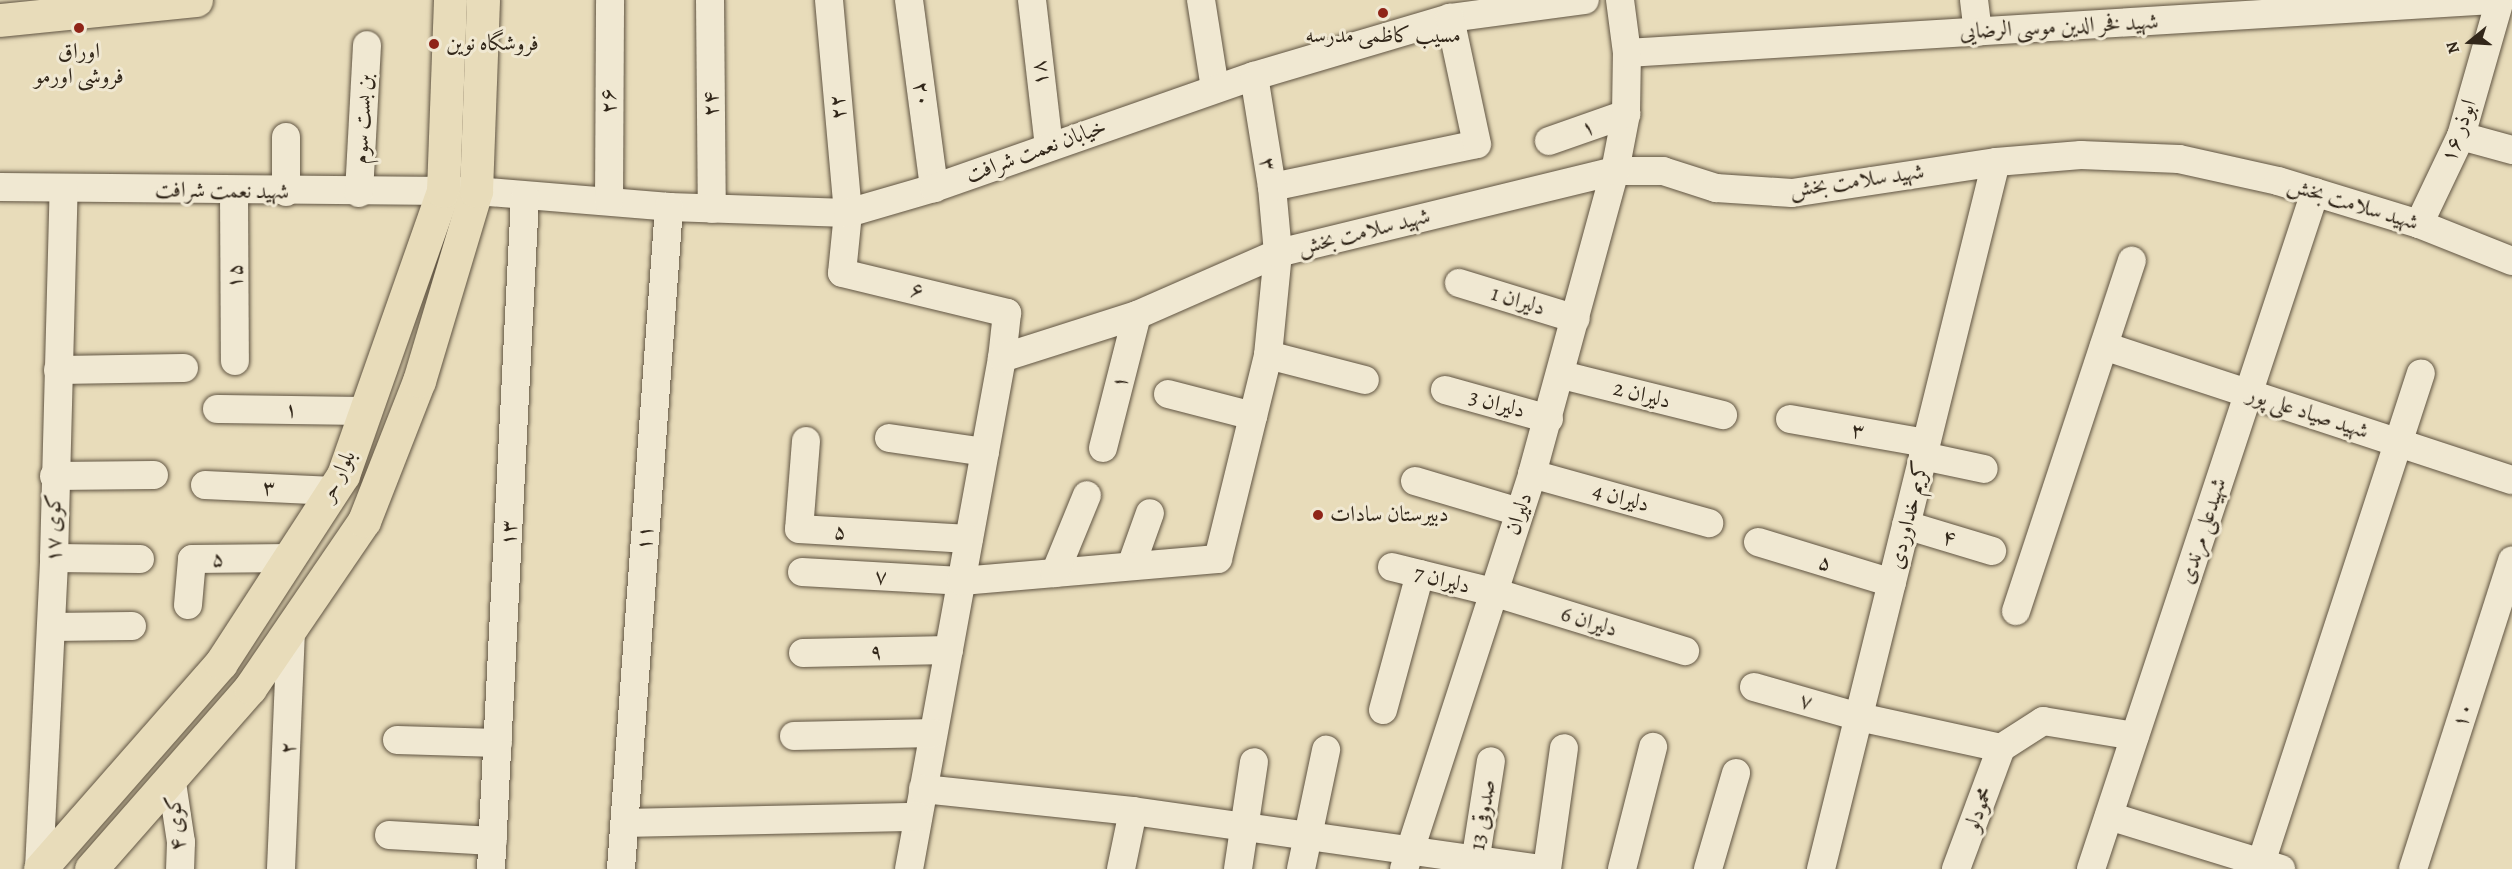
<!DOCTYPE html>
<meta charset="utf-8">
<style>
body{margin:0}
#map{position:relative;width:2512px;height:869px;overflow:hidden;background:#e8dcba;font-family:Alegreya,Amiri,serif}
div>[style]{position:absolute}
.roads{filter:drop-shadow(0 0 2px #605442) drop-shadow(0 0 2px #605442)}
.minor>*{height:28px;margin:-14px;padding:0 14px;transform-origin:14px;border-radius:14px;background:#f0e8d2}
.major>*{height:33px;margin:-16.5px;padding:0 16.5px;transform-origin:16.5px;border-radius:16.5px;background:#e8dcba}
.dots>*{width:16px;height:16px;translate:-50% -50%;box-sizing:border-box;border:3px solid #f0e8d2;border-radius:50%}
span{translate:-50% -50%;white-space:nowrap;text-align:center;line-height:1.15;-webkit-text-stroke:6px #f0e8d2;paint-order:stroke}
.street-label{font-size:22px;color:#32271a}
.poi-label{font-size:22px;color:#32271a}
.left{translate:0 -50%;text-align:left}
.north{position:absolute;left:2440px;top:12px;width:60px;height:60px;-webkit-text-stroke:4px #f0e8d2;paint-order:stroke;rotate:252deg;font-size:16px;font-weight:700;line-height:24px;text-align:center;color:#32271a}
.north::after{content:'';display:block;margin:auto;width:21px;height:27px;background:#32271a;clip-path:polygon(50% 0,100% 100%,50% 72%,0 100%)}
</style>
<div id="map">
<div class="roads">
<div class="minor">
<div style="left:710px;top:0;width:209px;rotate:89.5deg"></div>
<div style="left:829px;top:0;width:214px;rotate:84.9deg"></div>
<div style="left:848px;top:213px;width:60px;rotate:95.7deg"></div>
<div style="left:842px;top:273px;width:170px;rotate:13.6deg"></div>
<div style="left:1007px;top:313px;width:45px;rotate:96.3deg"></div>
<div style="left:1002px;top:358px;width:519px;rotate:100.31deg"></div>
<div style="left:909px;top:0;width:190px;rotate:82.4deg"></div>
<div style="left:1032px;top:0;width:147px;rotate:83.4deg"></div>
<div style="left:1201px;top:0;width:89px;rotate:81deg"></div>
<div style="left:1974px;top:0;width:32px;rotate:83deg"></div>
<div style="left:1627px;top:53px;width:867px;rotate:-3.51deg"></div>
<div style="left:2461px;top:136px;width:53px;rotate:15.4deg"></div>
<div style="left:286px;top:137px;width:55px;rotate:90deg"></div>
<div style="left:1549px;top:141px;width:82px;rotate:-19.3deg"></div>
<div style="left:0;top:187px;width:476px;rotate:0.5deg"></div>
<div style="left:476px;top:191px;width:194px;rotate:4.7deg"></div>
<div style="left:669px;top:207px;width:179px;rotate:1.9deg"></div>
<div style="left:848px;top:213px;width:90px;rotate:-16.2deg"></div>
<div style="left:934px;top:188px;width:339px;rotate:-19.3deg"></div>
<div style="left:1254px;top:76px;width:204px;rotate:-16.5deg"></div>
<div style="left:1450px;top:18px;width:136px;rotate:-7.6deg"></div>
<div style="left:1272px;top:187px;width:209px;rotate:-11.8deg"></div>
<div style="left:1477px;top:144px;width:129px;rotate:-102.1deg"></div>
<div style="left:234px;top:191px;width:170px;rotate:89.7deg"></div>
<div style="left:359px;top:193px;width:148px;rotate:-86.9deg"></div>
<div style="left:609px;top:201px;width:201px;rotate:-89.7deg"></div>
<div style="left:2419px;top:224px;width:98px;rotate:-64.5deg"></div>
<div style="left:2461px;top:136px;width:141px;rotate:-74deg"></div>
<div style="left:1459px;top:283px;width:122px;rotate:17.1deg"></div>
<div style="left:2104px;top:346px;width:429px;rotate:18.2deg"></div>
<div style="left:1268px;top:355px;width:100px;rotate:14.5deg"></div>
<div style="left:1002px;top:358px;width:142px;rotate:-17.7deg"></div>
<div style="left:1137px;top:315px;width:154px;rotate:-23.7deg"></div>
<div style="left:1278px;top:253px;width:347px;rotate:-13.7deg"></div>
<div style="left:1615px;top:171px;width:48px"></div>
<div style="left:1663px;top:171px;width:56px;rotate:17.8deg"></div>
<div style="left:1716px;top:188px;width:76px;rotate:3.8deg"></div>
<div style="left:1792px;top:193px;width:206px;rotate:-8.6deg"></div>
<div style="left:1996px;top:162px;width:85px;rotate:-4.7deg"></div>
<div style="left:2081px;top:155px;width:98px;rotate:2.3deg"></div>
<div style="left:2179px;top:159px;width:101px;rotate:12.5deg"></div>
<div style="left:2278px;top:181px;width:147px;rotate:17deg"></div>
<div style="left:2419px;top:224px;width:100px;rotate:21.7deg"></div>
<div style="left:58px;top:370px;width:126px;rotate:-0.9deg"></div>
<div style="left:1562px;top:375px;width:166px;rotate:14deg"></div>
<div style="left:1445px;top:390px;width:108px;rotate:15.6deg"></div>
<div style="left:1168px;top:394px;width:88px;rotate:14.5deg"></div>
<div style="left:217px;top:409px;width:149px;rotate:0.8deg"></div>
<div style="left:1790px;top:419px;width:138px;rotate:10deg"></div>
<div style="left:889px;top:438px;width:97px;rotate:8.3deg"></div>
<div style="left:806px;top:441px;width:88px;rotate:94.5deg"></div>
<div style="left:799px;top:529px;width:170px;rotate:3.4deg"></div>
<div style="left:1103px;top:448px;width:137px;rotate:-75.7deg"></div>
<div style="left:1923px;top:456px;width:62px;rotate:12deg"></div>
<div style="left:1532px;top:474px;width:184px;rotate:15.5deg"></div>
<div style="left:54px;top:476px;width:100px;rotate:-0.6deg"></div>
<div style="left:1415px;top:481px;width:109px;rotate:16.6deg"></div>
<div style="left:205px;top:485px;width:129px;rotate:2.7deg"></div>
<div style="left:1906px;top:525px;width:90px;rotate:16.8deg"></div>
<div style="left:1758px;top:542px;width:140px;rotate:17deg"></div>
<div style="left:54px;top:558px;width:86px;rotate:0.7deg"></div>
<div style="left:1131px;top:566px;width:56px;rotate:-70.3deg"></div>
<div style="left:1392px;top:567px;width:104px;rotate:13.9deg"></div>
<div style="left:1493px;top:592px;width:201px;rotate:17.1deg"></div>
<div style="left:802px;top:572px;width:159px;rotate:3.2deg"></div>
<div style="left:961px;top:581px;width:258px;rotate:-4.9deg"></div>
<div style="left:1218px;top:559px;width:210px;rotate:-76.2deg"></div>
<div style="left:1268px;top:355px;width:102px;rotate:-84.4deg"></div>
<div style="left:1278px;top:253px;width:66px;rotate:-95.2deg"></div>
<div style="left:1272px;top:187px;width:112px;rotate:-99.2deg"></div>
<div style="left:1055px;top:573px;width:84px;rotate:-67.7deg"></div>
<div style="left:188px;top:605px;width:46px;rotate:-85deg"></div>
<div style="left:192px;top:559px;width:99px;rotate:-0.6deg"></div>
<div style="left:2016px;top:611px;width:369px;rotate:-71.7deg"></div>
<div style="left:51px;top:627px;width:81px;rotate:-0.7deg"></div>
<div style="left:803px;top:653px;width:146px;rotate:-1.2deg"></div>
<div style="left:1754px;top:687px;width:109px;rotate:15.9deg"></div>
<div style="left:1859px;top:717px;width:145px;rotate:12.3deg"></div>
<div style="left:2001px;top:748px;width:50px;rotate:-32.7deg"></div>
<div style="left:2043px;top:721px;width:93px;rotate:9.3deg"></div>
<div style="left:1383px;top:710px;width:141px;rotate:-74.8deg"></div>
<div style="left:794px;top:736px;width:139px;rotate:-1.2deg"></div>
<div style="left:397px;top:740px;width:101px;rotate:1.7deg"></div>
<div style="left:171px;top:776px;width:67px;rotate:81.4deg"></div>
<div style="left:181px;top:842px;width:27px;rotate:92deg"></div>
<div style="left:923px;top:789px;width:211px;rotate:6deg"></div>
<div style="left:1133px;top:811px;width:409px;rotate:8.1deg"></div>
<div style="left:2109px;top:816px;width:180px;rotate:17.1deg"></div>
<div style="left:625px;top:823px;width:293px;rotate:-1.2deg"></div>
<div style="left:389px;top:835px;width:104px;rotate:3.3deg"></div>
<div style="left:2261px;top:863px;width:515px;rotate:-71.92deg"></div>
<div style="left:39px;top:869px;width:311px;rotate:-87.2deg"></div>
<div style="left:54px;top:558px;width:370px;rotate:-88.5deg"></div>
<div style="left:281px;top:869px;width:242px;rotate:-87.6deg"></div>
<div style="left:491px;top:869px;width:673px;rotate:-87.1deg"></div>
<div style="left:621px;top:869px;width:664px;rotate:-85.85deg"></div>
<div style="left:1121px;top:869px;width:59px;rotate:-78.3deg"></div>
<div style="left:1238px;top:869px;width:108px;rotate:-81.5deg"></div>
<div style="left:1301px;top:869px;width:122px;rotate:-78.1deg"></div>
<div style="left:1404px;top:869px;width:415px;rotate:-72deg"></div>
<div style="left:1532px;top:474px;width:314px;rotate:-74.7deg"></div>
<div style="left:1615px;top:171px;width:58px;rotate:-79.1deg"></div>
<div style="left:1626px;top:114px;width:61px;rotate:-89.1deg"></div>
<div style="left:1627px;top:53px;width:53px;rotate:-97.5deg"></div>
<div style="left:1474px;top:869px;width:109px;rotate:-81.1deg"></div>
<div style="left:1547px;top:869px;width:122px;rotate:-82deg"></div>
<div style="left:1622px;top:869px;width:126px;rotate:-75.7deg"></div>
<div style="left:1708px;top:869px;width:100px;rotate:-73.7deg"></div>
<div style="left:1821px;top:869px;width:728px;rotate:-76.1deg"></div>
<div style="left:1956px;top:869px;width:129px;rotate:-69.6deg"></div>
<div style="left:2091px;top:869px;width:713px;rotate:-71.69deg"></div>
<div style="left:2413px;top:869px;width:324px;rotate:-72.2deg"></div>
</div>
<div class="major">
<div style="left:0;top:20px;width:197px;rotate:-5.8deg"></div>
<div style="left:40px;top:869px;width:274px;rotate:-48.7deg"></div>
<div style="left:221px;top:663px;width:224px;rotate:-57deg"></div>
<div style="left:343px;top:475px;width:301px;rotate:-70.6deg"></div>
<div style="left:443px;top:191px;width:191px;rotate:-87.9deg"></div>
<div style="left:91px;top:869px;width:241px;rotate:-48.7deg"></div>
<div style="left:250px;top:688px;width:202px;rotate:-55.7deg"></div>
<div style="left:364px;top:521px;width:150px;rotate:-68.6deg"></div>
<div style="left:419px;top:381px;width:198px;rotate:-73.3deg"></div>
<div style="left:476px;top:191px;width:191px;rotate:-87.9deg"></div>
</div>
</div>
<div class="dots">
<div style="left:1383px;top:13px;background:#8f2418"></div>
<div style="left:79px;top:28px;background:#8f2418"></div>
<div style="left:434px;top:44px;background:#8f2418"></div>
<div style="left:1318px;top:515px;background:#8f2418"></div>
</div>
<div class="street-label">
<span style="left:2059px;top:27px;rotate:-3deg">شهید فخر الدین موسی الرضایی</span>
<span style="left:1040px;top:73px;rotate:-97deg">۱۸</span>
<span style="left:922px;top:94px;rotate:82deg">۲۰</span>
<span style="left:609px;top:101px;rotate:-90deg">۲۶</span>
<span style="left:711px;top:104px;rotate:-91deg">۲۴</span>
<span style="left:838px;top:107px;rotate:-95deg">۲۲</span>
<span style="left:363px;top:119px;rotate:-87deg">بن بست سوم</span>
<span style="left:1588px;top:128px;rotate:-19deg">۱</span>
<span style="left:2459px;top:131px;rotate:-70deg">۱۶ ابوذر</span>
<span style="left:1036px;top:151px;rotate:-20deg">خیابان نعمت شرافت</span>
<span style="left:1268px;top:164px;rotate:81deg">۳</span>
<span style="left:1857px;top:181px;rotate:-8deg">شهید سلامت بخش</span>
<span style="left:222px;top:191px;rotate:1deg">شهید نعمت شرافت</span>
<span style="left:2353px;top:204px;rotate:17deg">شهید سلامت بخش</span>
<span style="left:1364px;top:232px;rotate:-14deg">شهید سلامت بخش</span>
<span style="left:235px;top:276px;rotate:-90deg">۱۵</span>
<span style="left:917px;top:291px;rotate:14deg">۶</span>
<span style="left:1518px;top:301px;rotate:17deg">دلیران 1</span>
<span style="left:1120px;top:382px;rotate:-76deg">۱</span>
<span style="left:1642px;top:395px;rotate:14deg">دلیران 2</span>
<span style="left:1497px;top:404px;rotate:15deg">دلیران 3</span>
<span style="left:291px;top:410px;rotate:1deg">۱</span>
<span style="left:2308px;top:413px;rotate:18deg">شهید صیاد علی پور</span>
<span style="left:1858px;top:431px;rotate:10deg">۳</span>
<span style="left:338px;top:476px;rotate:-64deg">بلوار حر</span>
<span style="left:269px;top:488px;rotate:3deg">۳</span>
<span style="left:1621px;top:498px;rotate:15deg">دلیران 4</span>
<span style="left:1519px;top:514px;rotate:-71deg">دلیران</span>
<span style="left:1909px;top:515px;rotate:-76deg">کریم خداوردی</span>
<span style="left:54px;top:528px;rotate:-90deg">کوی ۱۷</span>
<span style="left:2203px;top:531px;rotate:-72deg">شهیدعلی مرندی</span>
<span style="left:840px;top:532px;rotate:3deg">۵</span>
<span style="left:509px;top:533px;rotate:-87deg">۱۳</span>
<span style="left:645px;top:538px;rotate:-86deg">۱۱</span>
<span style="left:1949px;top:538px;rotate:16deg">۴</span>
<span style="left:218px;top:559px;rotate:-1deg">۵</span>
<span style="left:1825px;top:563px;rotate:17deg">۵</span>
<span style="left:881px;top:577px;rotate:3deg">۷</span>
<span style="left:1442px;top:580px;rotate:14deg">دلیران 7</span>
<span style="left:1589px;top:622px;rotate:17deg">دلیران 6</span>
<span style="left:876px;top:652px;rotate:-1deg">۹</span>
<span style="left:1806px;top:702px;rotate:16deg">۷</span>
<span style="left:2463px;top:715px;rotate:-72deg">۱۰</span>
<span style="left:288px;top:748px;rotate:-87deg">۲</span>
<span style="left:1979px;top:809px;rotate:-70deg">محمودلو</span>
<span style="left:1483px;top:815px;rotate:-81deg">صدوقی 13</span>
<span style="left:176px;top:823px;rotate:-96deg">کوی ۴</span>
</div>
<div class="poi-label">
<span style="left:1383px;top:36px">مسیب کاظمی مدرسه</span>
<span class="left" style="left:446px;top:44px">فروشگاه نوین</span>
<span style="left:79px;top:64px">اوراق<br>فروشی اورمو</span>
<span class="left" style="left:1330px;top:515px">دبیرستان سادات</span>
</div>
<div class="north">N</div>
</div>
